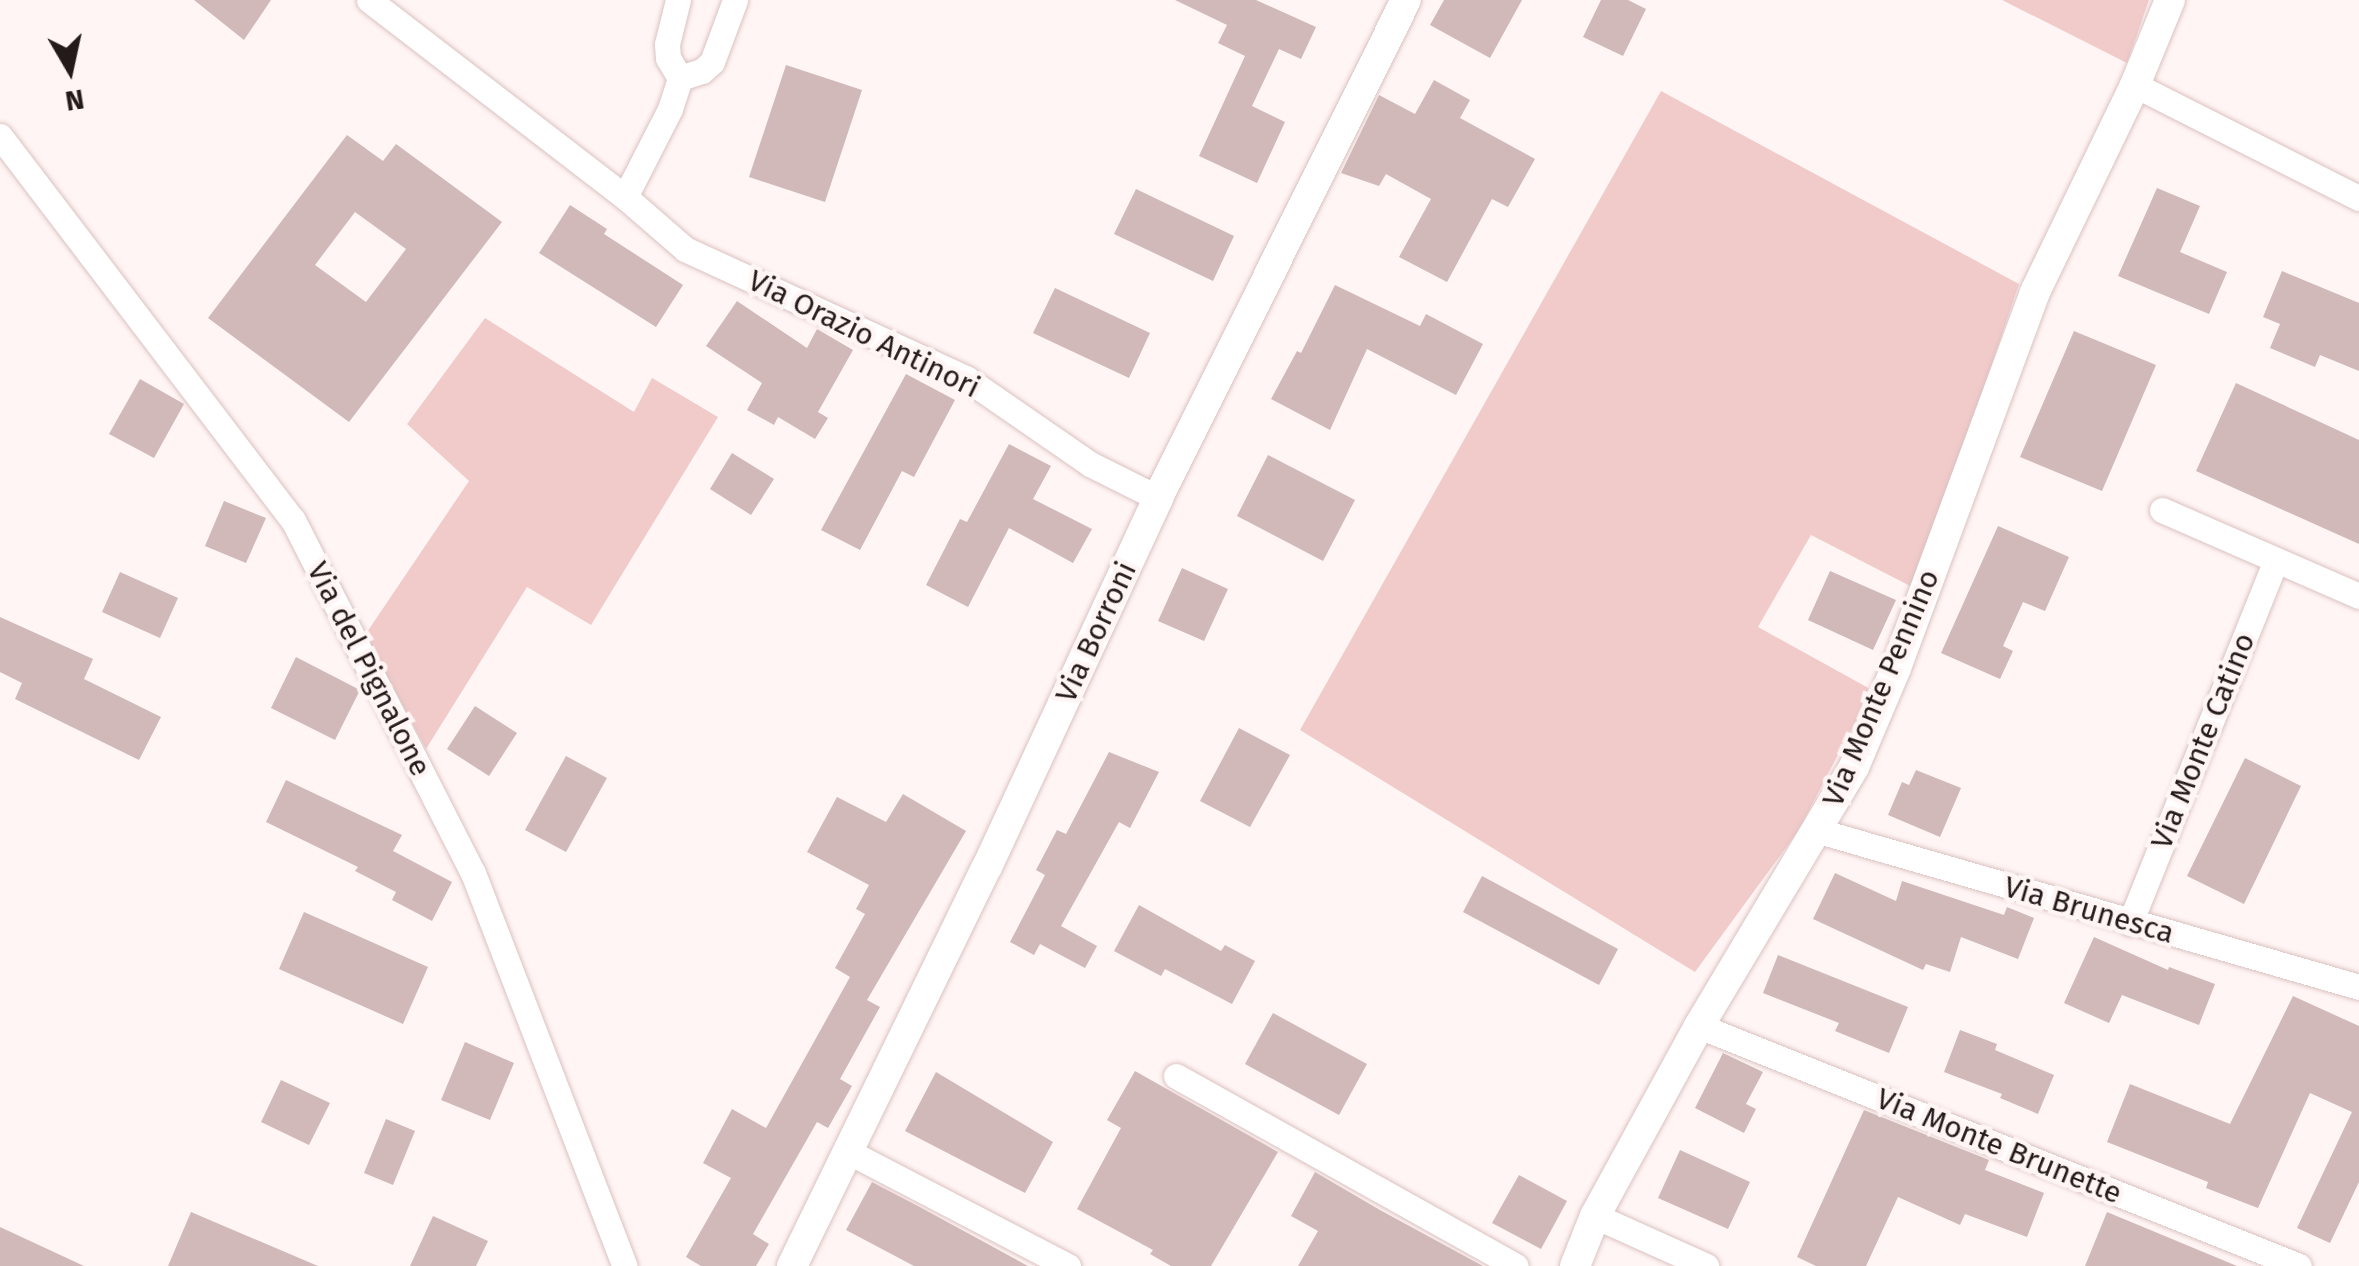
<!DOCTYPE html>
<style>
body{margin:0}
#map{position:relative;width:2359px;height:1266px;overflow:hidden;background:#fff5f4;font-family:"Fira Sans",sans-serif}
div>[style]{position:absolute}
.green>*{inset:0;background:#f1cbca}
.building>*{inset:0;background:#d0b9b8}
.roads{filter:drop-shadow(0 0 2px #dac2c1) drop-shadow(0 0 2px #dac2c1)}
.minor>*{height:25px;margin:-12.5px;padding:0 12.5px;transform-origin:12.5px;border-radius:12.5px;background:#fff}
.tertiary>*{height:30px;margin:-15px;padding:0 15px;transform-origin:15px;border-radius:15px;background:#fff}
span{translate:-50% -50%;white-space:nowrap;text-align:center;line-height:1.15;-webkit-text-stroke:9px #fff5f4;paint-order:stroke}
.street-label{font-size:30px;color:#231b1a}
.north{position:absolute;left:20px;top:20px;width:100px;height:100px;-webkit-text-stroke:8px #fff5f4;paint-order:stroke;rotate:171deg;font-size:28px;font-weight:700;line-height:40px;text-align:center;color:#231b1a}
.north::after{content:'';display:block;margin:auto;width:35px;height:45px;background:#231b1a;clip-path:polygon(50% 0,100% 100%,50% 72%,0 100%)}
</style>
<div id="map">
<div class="green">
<div style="clip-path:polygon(2002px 0,2149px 0,2127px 63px)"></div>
<div style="clip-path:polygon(1661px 91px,2019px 284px,1916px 589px,1811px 535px,1758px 627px,1872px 690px,1798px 831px,1695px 972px,1300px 730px)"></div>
<div style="clip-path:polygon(485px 318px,634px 412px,652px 378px,718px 417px,591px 625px,527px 587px,426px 749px,365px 635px,469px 481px,407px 424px)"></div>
</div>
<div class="building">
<div style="clip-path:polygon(194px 0,271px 0,244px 40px)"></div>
<div style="clip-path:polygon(1175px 0,1256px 0,1316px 27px,1301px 59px,1279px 49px,1252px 106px,1285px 122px,1257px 183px,1199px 156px,1245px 56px,1218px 43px,1227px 25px)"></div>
<div style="clip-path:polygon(1444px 0,1522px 0,1490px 58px,1430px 25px)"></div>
<div style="clip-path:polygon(1601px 0,1628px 0,1646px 9px,1623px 56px,1583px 37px)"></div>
<div style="clip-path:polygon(786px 65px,862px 90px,825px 202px,749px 177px)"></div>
<div style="clip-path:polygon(1434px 80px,1470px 100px,1460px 118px,1535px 159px,1508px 207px,1492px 199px,1447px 282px,1399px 257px,1431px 199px,1386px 174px,1379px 186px,1341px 173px,1379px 95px,1415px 114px)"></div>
<div style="clip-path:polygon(evenodd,347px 135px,383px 161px,396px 144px,502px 222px,349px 422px,208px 318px,347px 135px,355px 212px,406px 249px,366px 302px,315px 265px,355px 212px)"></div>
<div style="clip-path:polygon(2157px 188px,2200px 206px,2180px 252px,2227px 272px,2209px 314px,2118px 276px)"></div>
<div style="clip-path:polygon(1136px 189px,1234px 236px,1213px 281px,1114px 234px)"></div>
<div style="clip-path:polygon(570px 205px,607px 229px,604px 234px,683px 285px,656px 327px,539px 253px)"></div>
<div style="clip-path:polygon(2282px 271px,2359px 303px,2359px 371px,2320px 355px,2315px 367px,2270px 348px,2280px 324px,2263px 317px)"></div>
<div style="clip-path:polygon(1335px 285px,1420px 326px,1426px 314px,1483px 344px,1456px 395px,1367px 349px,1330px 430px,1271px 399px,1297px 351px,1301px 353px)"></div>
<div style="clip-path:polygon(1055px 288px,1150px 333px,1129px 378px,1033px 333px)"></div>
<div style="clip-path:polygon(737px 301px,807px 348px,817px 329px,853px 350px,818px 412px,828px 418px,815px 439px,778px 417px,774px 425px,747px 410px,762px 383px,706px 346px)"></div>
<div style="clip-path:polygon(2074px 331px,2156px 365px,2102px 491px,2020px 457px)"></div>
<div style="clip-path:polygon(906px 374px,955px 400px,914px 477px,902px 471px,860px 550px,821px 530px)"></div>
<div style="clip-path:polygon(140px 379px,184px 404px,154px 458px,109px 434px)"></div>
<div style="clip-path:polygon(2236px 383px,2359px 440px,2359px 544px,2196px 471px)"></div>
<div style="clip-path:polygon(1009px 444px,1051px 466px,1033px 499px,1092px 529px,1073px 563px,1009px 528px,968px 607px,926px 585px,960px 519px,967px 522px)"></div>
<div style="clip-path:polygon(732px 453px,774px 479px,751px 515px,710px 489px)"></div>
<div style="clip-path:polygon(1268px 455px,1355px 500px,1323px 561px,1237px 516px)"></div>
<div style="clip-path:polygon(224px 501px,266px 518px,246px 563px,205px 546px)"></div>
<div style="clip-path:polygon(1998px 526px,2069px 557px,2045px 611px,2023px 602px,2003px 646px,2013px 651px,2000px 679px,1941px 653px)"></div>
<div style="clip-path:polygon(1182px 568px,1228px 589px,1204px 641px,1158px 621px)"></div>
<div style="clip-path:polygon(1830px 571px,1896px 600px,1873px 650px,1808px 620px)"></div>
<div style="clip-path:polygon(120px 572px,178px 598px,160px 638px,102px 612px)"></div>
<div style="clip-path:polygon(0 617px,93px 659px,84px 679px,161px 717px,139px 760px,15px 699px,22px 683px,0 672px)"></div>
<div style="clip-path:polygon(296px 657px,360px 690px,335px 740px,271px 708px)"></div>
<div style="clip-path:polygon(475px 706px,517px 733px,489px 776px,447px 749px)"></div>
<div style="clip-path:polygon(1239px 728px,1290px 755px,1250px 827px,1200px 801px)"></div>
<div style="clip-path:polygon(1109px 752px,1159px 772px,1130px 828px,1119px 822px,1061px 926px,1097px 946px,1085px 968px,1040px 944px,1034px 955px,1010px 942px,1045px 875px,1036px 870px,1057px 830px,1066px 834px)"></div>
<div style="clip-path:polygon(566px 756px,607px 778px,566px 852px,525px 830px)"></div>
<div style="clip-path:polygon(2245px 758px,2301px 786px,2244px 904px,2187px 876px)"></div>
<div style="clip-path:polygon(1916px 770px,1961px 788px,1940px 837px,1888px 815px,1902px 782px,1909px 785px)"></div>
<div style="clip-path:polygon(286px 780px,402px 835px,393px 851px,452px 882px,432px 921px,392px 900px,396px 892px,355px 871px,358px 867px,266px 822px)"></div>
<div style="clip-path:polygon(903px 794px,966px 831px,867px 1000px,880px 1007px,840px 1079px,852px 1086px,828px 1128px,817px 1122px,753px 1234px,769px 1244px,756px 1266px,701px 1266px,686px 1257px,731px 1178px,703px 1163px,732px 1109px,766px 1128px,850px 977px,835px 968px,865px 914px,856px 909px,869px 885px,807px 852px,837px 797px,886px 822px)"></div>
<div style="clip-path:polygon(1835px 873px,1896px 901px,1902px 881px,2004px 915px,2007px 907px,2034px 918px,2018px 959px,1961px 937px,1950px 972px,1926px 964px,1923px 970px,1813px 919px)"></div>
<div style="clip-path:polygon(1482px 876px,1618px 949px,1599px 985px,1463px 912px)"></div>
<div style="clip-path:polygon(1139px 905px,1221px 951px,1225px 945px,1255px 961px,1232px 1004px,1165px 969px,1161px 976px,1114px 951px)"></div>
<div style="clip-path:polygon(304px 912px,428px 967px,403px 1024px,279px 969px)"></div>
<div style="clip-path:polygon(2094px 937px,2168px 970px,2169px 967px,2215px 984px,2199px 1025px,2122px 995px,2109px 1023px,2064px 1003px)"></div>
<div style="clip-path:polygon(1778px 955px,1908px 1007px,1889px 1053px,1835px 1031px,1839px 1023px,1763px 993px)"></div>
<div style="clip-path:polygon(2293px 996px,2359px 1026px,2359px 1182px,2330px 1243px,2297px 1228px,2352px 1112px,2310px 1093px,2258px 1208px,2206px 1188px,2208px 1182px,2107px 1142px,2130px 1084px,2230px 1124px)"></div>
<div style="clip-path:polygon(1273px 1013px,1367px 1064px,1339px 1115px,1245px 1064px)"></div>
<div style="clip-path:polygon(1960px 1030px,1997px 1044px,1995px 1050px,2054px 1075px,2038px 1114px,2000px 1098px,2002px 1094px,1944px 1072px)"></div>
<div style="clip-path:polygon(465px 1042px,514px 1063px,490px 1120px,441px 1100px)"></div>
<div style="clip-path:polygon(1723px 1053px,1763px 1072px,1746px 1104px,1756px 1109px,1744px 1133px,1695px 1108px)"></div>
<div style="clip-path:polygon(1135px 1071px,1278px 1152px,1211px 1266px,1171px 1266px,1150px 1254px,1153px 1250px,1077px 1209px,1121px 1128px,1107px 1120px)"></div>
<div style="clip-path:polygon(936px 1072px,1053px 1142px,1025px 1193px,905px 1131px)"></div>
<div style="clip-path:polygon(281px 1080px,330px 1103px,309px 1145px,261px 1122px)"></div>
<div style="clip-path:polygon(1864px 1110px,1989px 1160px,1985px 1170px,2044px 1193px,2027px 1237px,1965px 1214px,1960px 1225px,1898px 1197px,1866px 1266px,1816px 1266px,1797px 1257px)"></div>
<div style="clip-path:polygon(386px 1119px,415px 1131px,393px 1185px,364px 1173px)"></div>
<div style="clip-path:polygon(1680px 1150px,1750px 1182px,1728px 1229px,1658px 1198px)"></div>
<div style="clip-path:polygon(1315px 1172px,1380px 1210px,1483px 1266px,1298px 1266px,1318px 1231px,1291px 1216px)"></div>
<div style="clip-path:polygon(1519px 1175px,1567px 1201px,1541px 1249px,1492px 1223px)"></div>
<div style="clip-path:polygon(872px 1182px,918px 1206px,1028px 1266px,914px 1266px,846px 1230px)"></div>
<div style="clip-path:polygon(191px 1212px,318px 1266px,168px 1266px)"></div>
<div style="clip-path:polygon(2107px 1212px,2237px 1266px,2085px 1266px)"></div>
<div style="clip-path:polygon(433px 1216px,488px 1241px,476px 1266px,410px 1266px)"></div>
<div style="clip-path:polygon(0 1227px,84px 1266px,0 1266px)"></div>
</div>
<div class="roads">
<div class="minor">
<div style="left:369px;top:0;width:323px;rotate:37.6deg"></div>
<div style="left:625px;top:197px;width:79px;rotate:40.9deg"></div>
<div style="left:685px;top:249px;width:311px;rotate:24.7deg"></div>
<div style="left:967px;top:379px;width:150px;rotate:34.6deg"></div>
<div style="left:1090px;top:464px;width:76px;rotate:26.6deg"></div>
<div style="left:680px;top:78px;width:23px;rotate:-18deg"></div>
<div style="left:702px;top:71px;width:13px;rotate:-42deg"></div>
<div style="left:712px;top:62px;width:66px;rotate:-69.6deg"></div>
<div style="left:2135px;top:85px;width:251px;rotate:26.8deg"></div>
<div style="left:0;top:136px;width:483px;rotate:52.7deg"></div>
<div style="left:293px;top:520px;width:396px;rotate:63deg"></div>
<div style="left:473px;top:873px;width:421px;rotate:68.9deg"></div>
<div style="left:625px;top:197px;width:99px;rotate:-62.9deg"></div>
<div style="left:670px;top:109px;width:33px;rotate:-72deg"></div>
<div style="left:680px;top:78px;width:23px;rotate:-121deg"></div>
<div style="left:668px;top:58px;width:14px;rotate:-94deg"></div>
<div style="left:667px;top:44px;width:45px;rotate:-76deg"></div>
<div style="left:2162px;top:510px;width:215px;rotate:23.6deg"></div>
<div style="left:1819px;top:831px;width:562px;rotate:16.11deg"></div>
<div style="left:2130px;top:923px;width:391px;rotate:-68.1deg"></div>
<div style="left:1699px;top:1026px;width:646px;rotate:21.8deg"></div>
<div style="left:1176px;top:1076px;width:389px;rotate:29.2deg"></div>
<div style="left:849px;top:1152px;width:247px;rotate:27.5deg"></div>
<div style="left:1595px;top:1216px;width:122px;rotate:24.2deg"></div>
</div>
<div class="tertiary">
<div style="left:792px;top:1266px;width:444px;rotate:-64deg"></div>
<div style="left:987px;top:867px;width:407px;rotate:-65.1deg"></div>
<div style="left:1158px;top:498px;width:556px;rotate:-63.53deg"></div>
<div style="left:1575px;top:1266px;width:54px;rotate:-68.2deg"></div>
<div style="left:1595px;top:1216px;width:217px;rotate:-61.3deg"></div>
<div style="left:1699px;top:1026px;width:302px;rotate:-59.1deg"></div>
<div style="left:1854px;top:767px;width:108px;rotate:-67deg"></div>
<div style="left:1896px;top:668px;width:401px;rotate:-69.7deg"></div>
<div style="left:2035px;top:292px;width:230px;rotate:-64.2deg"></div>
<div style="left:2135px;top:85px;width:92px;rotate:-67.6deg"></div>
</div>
</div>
<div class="street-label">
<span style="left:864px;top:334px;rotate:26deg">Via Orazio Antinori</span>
<span style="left:1096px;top:632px;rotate:-65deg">Via Borroni</span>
<span style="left:369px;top:669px;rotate:63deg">Via del Pignalone</span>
<span style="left:1881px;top:688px;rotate:-67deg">Via Monte Pennino</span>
<span style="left:2203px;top:741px;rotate:-68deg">Via Monte Catino</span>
<span style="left:2089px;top:910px;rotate:16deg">Via Brunesca</span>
<span style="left:1999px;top:1146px;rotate:22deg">Via Monte Brunette</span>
</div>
<div class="north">N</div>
</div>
